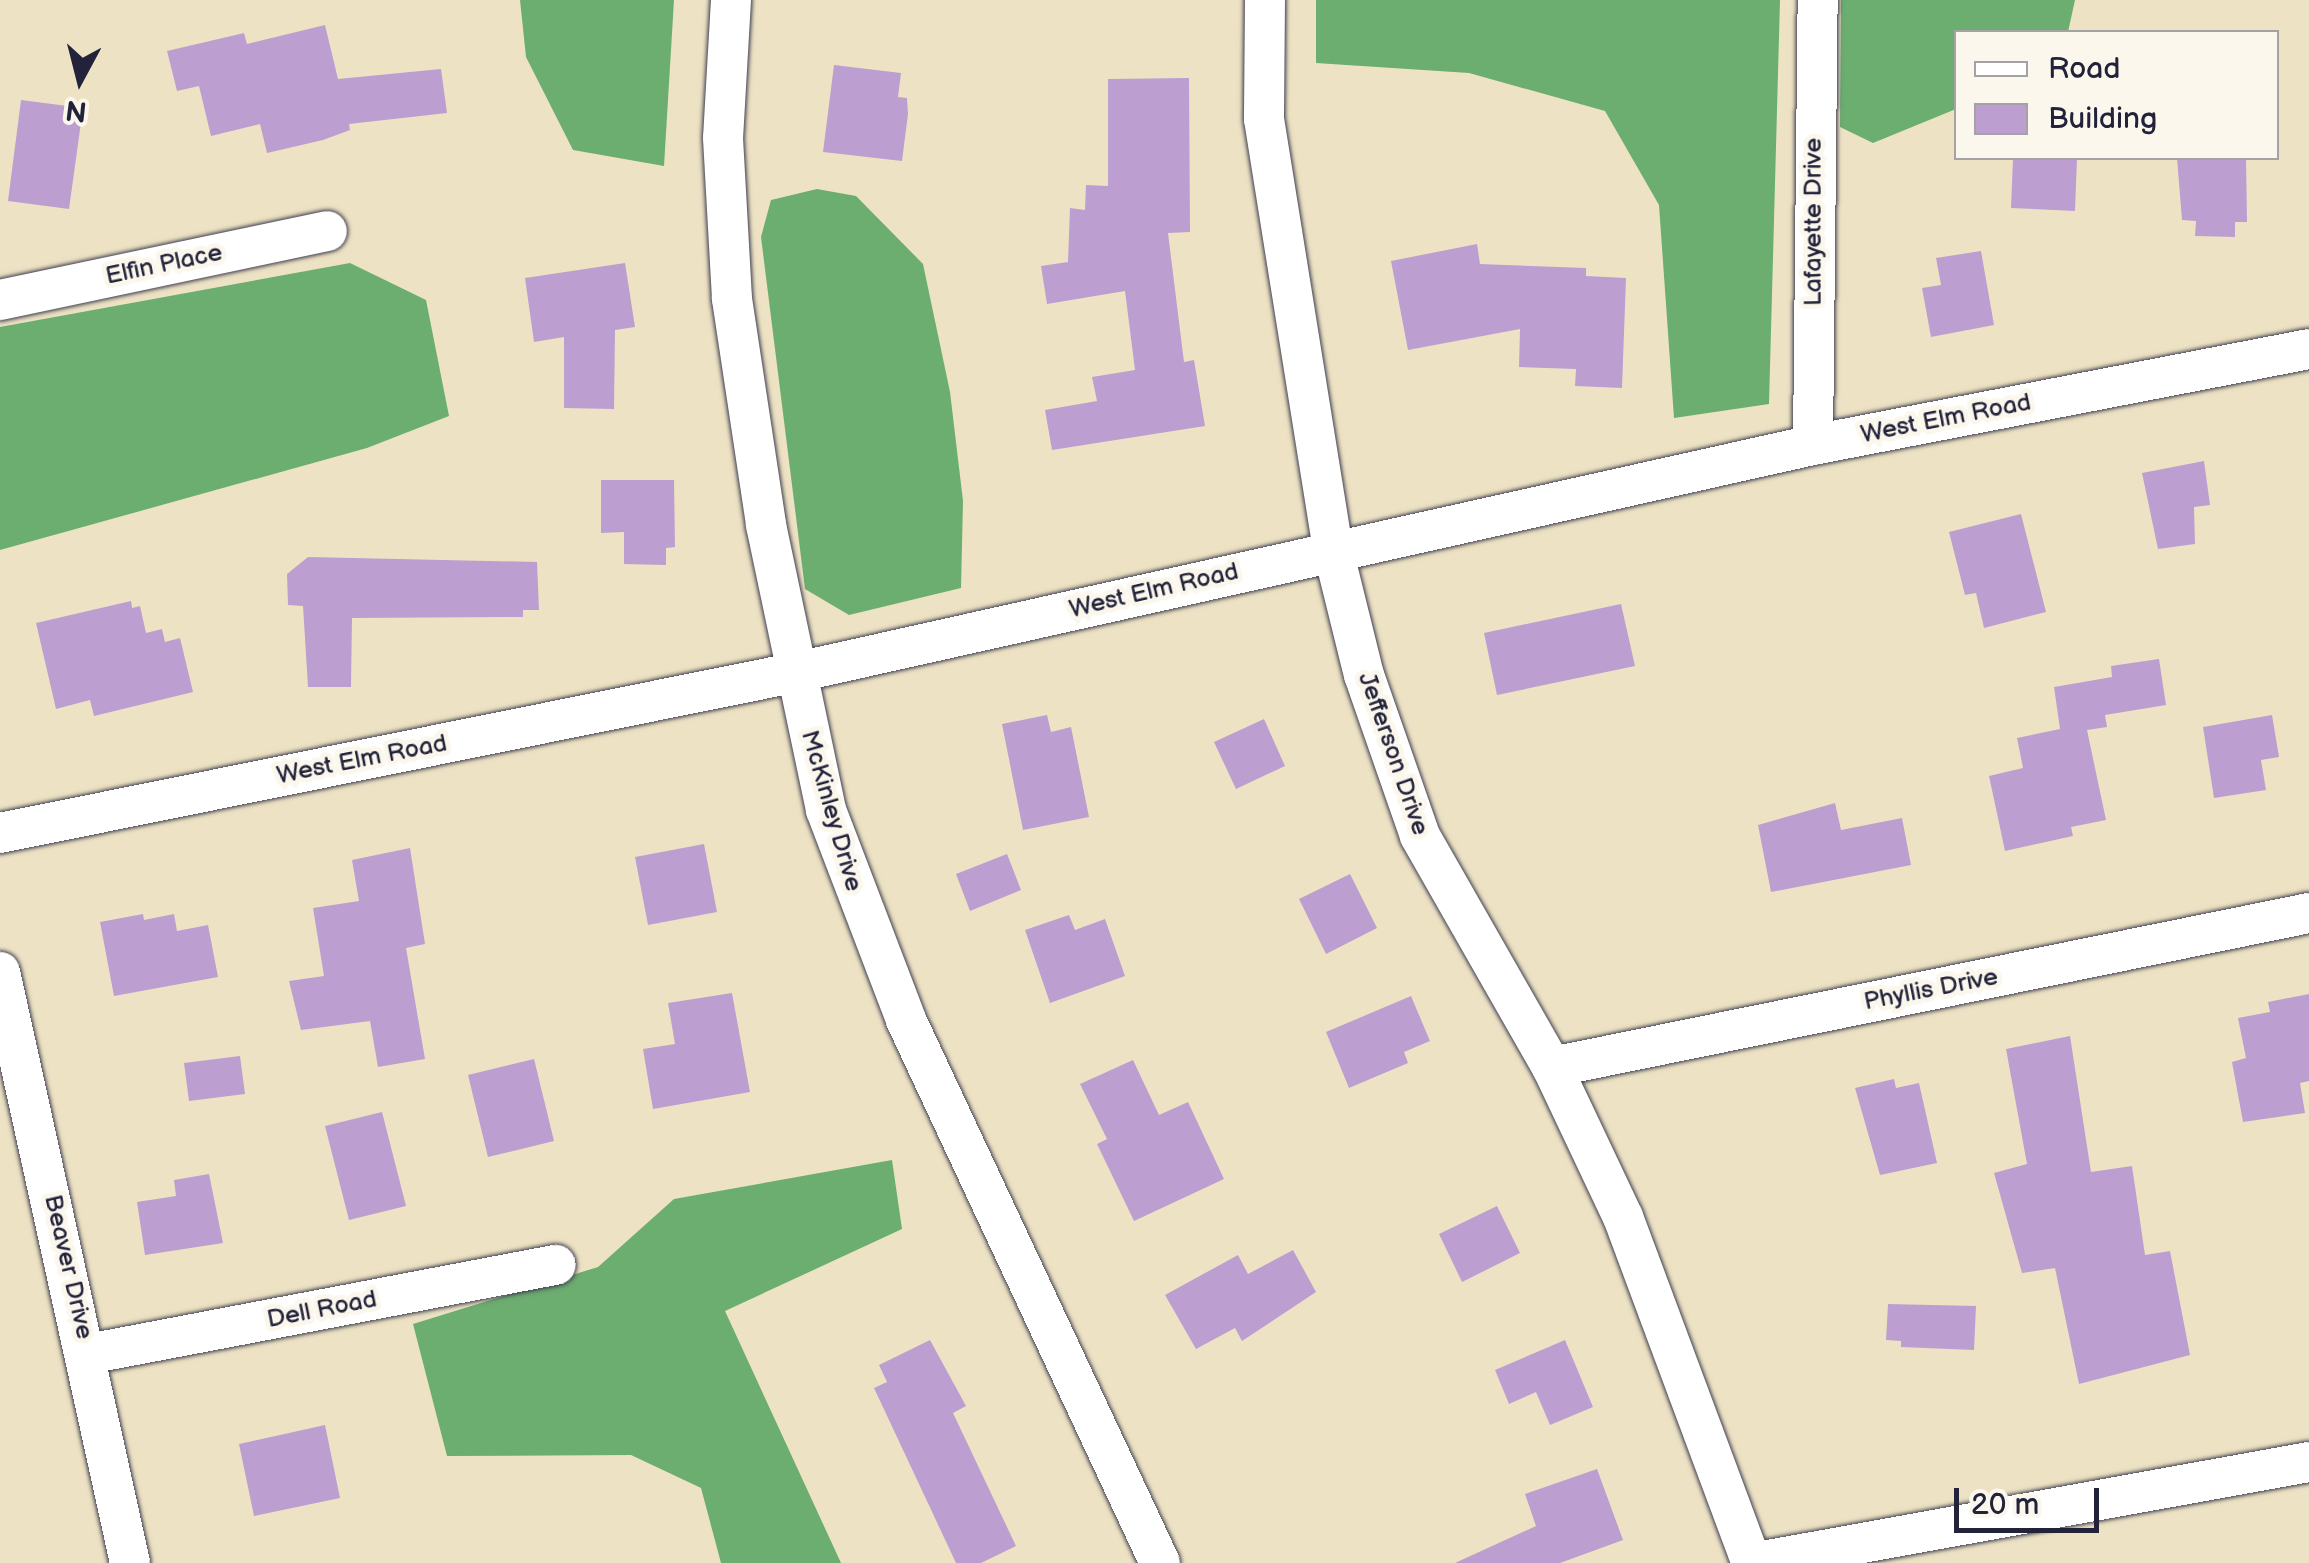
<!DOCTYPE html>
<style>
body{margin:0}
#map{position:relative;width:2309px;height:1563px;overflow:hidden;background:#ede3c4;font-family:"Balsamiq Sans",sans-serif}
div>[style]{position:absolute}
.forest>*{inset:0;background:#6cad70}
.building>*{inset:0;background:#bd9ed0}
.roads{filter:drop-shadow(0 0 2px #403f50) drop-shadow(0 0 2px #403f50)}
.minor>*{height:40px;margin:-20px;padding:0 20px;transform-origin:20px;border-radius:20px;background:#fff}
span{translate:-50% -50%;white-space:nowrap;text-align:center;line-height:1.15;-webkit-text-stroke:10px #fbf7ec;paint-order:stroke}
.street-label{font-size:25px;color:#22223b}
.legend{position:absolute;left:1954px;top:30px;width:325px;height:130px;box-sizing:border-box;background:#fbf7ec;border:2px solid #a4a2a5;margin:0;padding:12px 18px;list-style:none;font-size:30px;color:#22223b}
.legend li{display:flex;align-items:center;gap:20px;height:50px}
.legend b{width:50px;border:2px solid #a4a2a5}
.north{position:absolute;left:30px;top:30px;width:100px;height:100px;-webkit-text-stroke:8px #fbf7ec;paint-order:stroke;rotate:187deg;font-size:28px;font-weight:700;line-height:40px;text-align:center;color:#22223b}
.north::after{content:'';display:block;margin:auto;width:35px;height:45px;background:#22223b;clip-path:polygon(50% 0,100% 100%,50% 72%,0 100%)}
.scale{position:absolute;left:1954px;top:1488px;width:145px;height:45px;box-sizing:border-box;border:5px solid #22223b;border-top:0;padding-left:12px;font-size:30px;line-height:35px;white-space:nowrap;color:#22223b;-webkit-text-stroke:8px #fbf7ec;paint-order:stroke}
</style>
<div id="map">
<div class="forest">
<div style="clip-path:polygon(520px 0,674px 0,664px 166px,573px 150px,526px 57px)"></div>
<div style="clip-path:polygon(1316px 0,1780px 0,1769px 404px,1674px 418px,1659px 205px,1605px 111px,1469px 73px,1316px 63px)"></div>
<div style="clip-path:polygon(1841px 0,2075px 0,2068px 32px,1956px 32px,1956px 109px,1873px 143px,1840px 127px)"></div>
<div style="clip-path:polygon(817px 189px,856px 196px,923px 264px,950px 392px,963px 501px,961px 588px,849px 615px,805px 589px,761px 237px,771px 200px)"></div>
<div style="clip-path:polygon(350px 263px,426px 300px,449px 416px,367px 448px,0 550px,0 327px)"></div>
<div style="clip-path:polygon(892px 1160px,902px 1229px,725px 1311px,841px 1563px,721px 1563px,701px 1488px,631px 1455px,447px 1456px,413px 1324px,598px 1267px,674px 1199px)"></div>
</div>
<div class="building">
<div style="clip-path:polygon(325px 25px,338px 79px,441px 69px,447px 113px,349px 124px,350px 130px,323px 140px,267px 153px,260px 124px,211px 136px,199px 86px,177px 91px,167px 51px,244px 33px,247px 44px)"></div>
<div style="clip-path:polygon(834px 65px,901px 73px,898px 97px,907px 98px,908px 114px,902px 161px,823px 152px)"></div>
<div style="clip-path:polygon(1189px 78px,1190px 232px,1168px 233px,1184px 362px,1194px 360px,1205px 426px,1052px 450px,1045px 410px,1097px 401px,1092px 377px,1135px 370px,1125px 291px,1047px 304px,1041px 266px,1068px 262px,1070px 208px,1085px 210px,1086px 185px,1108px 186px,1108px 79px)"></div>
<div style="clip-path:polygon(21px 100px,83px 108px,69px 209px,8px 201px)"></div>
<div style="clip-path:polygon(2013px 158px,2077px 158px,2075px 211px,2011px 208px)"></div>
<div style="clip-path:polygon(2177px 158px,2246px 158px,2247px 222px,2235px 222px,2235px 237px,2195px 236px,2196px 221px,2182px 220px)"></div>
<div style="clip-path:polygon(1477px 244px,1480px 264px,1586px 268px,1586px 276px,1626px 278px,1622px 388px,1575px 386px,1576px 369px,1519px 367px,1520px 329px,1408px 350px,1391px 261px)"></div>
<div style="clip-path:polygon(1981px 251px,1994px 325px,1931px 337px,1922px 288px,1941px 285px,1936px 258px)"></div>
<div style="clip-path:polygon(625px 263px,635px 327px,615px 330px,614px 409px,564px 408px,564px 337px,534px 342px,525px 278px)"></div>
<div style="clip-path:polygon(2204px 461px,2210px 505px,2194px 507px,2195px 544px,2158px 549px,2142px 473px)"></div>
<div style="clip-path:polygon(601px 480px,674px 480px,675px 547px,666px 548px,666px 565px,624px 564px,624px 532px,601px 533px)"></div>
<div style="clip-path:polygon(2021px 514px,2046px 612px,1984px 628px,1976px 593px,1965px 595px,1949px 532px)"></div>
<div style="clip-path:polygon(308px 557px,537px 562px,539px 610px,523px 610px,523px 617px,352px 618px,351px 687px,308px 687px,303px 606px,288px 605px,287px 574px)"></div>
<div style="clip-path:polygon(131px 601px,132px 608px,140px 606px,146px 633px,162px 629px,165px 642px,180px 638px,193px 692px,94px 716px,90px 700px,56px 709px,36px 623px)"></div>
<div style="clip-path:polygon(1621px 604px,1635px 666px,1497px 695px,1484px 633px)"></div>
<div style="clip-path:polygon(2159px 659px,2166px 705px,2105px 715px,2107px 727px,2087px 730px,2106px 820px,2071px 827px,2073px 836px,2005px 851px,1989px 776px,2023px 768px,2017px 738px,2060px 729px,2054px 687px,2112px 677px,2111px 666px)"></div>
<div style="clip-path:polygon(1047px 715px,1051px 732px,1071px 727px,1089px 817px,1023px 830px,1002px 724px)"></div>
<div style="clip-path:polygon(2272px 715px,2279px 757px,2261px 760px,2266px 790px,2214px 798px,2203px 727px)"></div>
<div style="clip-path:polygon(1264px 719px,1285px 766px,1236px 789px,1214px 742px)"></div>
<div style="clip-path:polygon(1835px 803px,1841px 830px,1902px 818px,1911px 865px,1771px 892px,1758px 825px)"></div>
<div style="clip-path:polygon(704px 844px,717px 912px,648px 925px,635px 857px)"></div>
<div style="clip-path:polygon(410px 848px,425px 944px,406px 948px,425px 1059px,378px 1067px,370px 1021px,301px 1030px,289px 981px,324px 976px,313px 908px,359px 901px,352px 860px)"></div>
<div style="clip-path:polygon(1007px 854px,1021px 890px,970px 911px,956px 874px)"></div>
<div style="clip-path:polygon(1350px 874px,1377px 928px,1326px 954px,1299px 899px)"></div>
<div style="clip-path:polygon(143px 914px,144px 920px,174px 914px,177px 931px,208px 925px,218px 977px,114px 996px,100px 922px)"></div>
<div style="clip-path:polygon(1069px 915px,1075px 930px,1105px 919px,1125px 976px,1050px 1003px,1025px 930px)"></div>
<div style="clip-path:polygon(732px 993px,750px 1092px,653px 1109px,643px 1049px,675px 1044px,668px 1003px)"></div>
<div style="clip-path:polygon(2309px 994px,2309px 1081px,2300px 1083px,2305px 1113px,2243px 1122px,2232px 1062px,2246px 1058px,2238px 1018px,2270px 1012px,2268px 1002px)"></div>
<div style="clip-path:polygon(1411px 996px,1430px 1041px,1404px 1052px,1408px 1063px,1349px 1088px,1326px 1032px)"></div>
<div style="clip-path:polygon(2070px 1036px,2091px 1172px,2132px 1166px,2145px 1255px,2170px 1251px,2190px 1355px,2079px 1384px,2055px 1268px,2022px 1273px,1994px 1173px,2027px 1164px,2006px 1049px)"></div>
<div style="clip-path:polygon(240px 1056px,245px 1094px,189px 1101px,184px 1063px)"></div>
<div style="clip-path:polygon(534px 1059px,554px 1141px,488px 1157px,468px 1075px)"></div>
<div style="clip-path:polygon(1133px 1060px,1159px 1115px,1188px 1102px,1224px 1179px,1134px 1221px,1097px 1144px,1107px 1139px,1080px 1084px)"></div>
<div style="clip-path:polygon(1894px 1079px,1896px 1088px,1919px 1083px,1937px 1163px,1880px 1175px,1855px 1088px)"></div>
<div style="clip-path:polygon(382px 1112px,406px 1206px,349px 1220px,325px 1126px)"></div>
<div style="clip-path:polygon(209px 1174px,223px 1243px,145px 1255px,137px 1202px,176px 1196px,174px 1180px)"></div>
<div style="clip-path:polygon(1497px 1206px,1520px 1253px,1462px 1282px,1439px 1234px)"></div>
<div style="clip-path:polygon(1293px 1250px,1316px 1292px,1242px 1341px,1235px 1328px,1196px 1349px,1165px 1295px,1238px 1255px,1248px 1274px)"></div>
<div style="clip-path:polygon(1888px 1304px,1976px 1306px,1974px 1350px,1901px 1347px,1901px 1341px,1886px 1340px)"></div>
<div style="clip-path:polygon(930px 1340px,966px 1406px,953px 1413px,1016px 1546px,981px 1563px,956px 1563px,874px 1388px,887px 1382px,879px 1365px)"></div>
<div style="clip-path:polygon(1565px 1340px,1593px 1407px,1550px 1425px,1536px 1392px,1509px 1404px,1495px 1370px)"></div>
<div style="clip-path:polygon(325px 1425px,340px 1498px,254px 1516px,239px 1444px)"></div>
<div style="clip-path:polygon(1597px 1469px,1623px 1540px,1560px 1563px,1455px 1563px,1536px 1526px,1525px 1494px)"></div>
</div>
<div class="roads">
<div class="minor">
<div style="left:731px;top:0;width:138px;rotate:93.3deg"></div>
<div style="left:723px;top:138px;width:161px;rotate:86.8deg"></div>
<div style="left:732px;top:299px;width:229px;rotate:81.4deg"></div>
<div style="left:766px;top:525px;width:291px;rotate:78.1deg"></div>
<div style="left:826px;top:810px;width:225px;rotate:69.1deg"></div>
<div style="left:906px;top:1020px;width:599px;rotate:64.93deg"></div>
<div style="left:1265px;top:0;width:119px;rotate:90.5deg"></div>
<div style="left:1264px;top:119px;width:436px;rotate:80.9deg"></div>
<div style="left:1333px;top:550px;width:129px;rotate:76.1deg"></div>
<div style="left:1364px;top:675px;width:170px;rotate:70.8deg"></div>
<div style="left:1420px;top:836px;width:266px;rotate:60.3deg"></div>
<div style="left:1552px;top:1067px;width:166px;rotate:64.7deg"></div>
<div style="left:1623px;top:1217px;width:369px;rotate:69.6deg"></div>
<div style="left:0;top:300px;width:334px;rotate:-11.9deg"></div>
<div style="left:1813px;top:445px;width:445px;rotate:-89.4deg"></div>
<div style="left:0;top:833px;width:809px;rotate:-11.41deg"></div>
<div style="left:793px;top:673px;width:1045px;rotate:-12.6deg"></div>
<div style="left:1813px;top:445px;width:505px;rotate:-10.95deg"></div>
<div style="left:0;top:972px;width:605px;rotate:77.59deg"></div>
<div style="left:1552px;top:1067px;width:773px;rotate:-11.5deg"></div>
<div style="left:88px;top:1354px;width:476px;rotate:-10.8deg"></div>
<div style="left:1752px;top:1563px;width:566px;rotate:-10.28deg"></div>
</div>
</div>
<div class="street-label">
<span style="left:1814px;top:222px;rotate:-90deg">Lafayette Drive</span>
<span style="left:164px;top:265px;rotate:-12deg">Elfin Place</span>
<span style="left:1946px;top:419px;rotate:-11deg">West Elm Road</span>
<span style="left:1154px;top:591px;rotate:-13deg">West Elm Road</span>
<span style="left:1393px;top:754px;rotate:71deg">Jefferson Drive</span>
<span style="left:362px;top:760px;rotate:-11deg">West Elm Road</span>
<span style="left:831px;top:811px;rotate:74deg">McKinley Drive</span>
<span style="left:1931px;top:990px;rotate:-11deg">Phyllis Drive</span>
<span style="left:68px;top:1267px;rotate:77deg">Beaver Drive</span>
<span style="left:322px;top:1310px;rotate:-11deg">Dell Road</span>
</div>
<ul class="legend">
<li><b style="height:12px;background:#fff"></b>Road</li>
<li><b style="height:28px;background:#bd9ed0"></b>Building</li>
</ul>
<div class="north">N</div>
<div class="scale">20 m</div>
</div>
